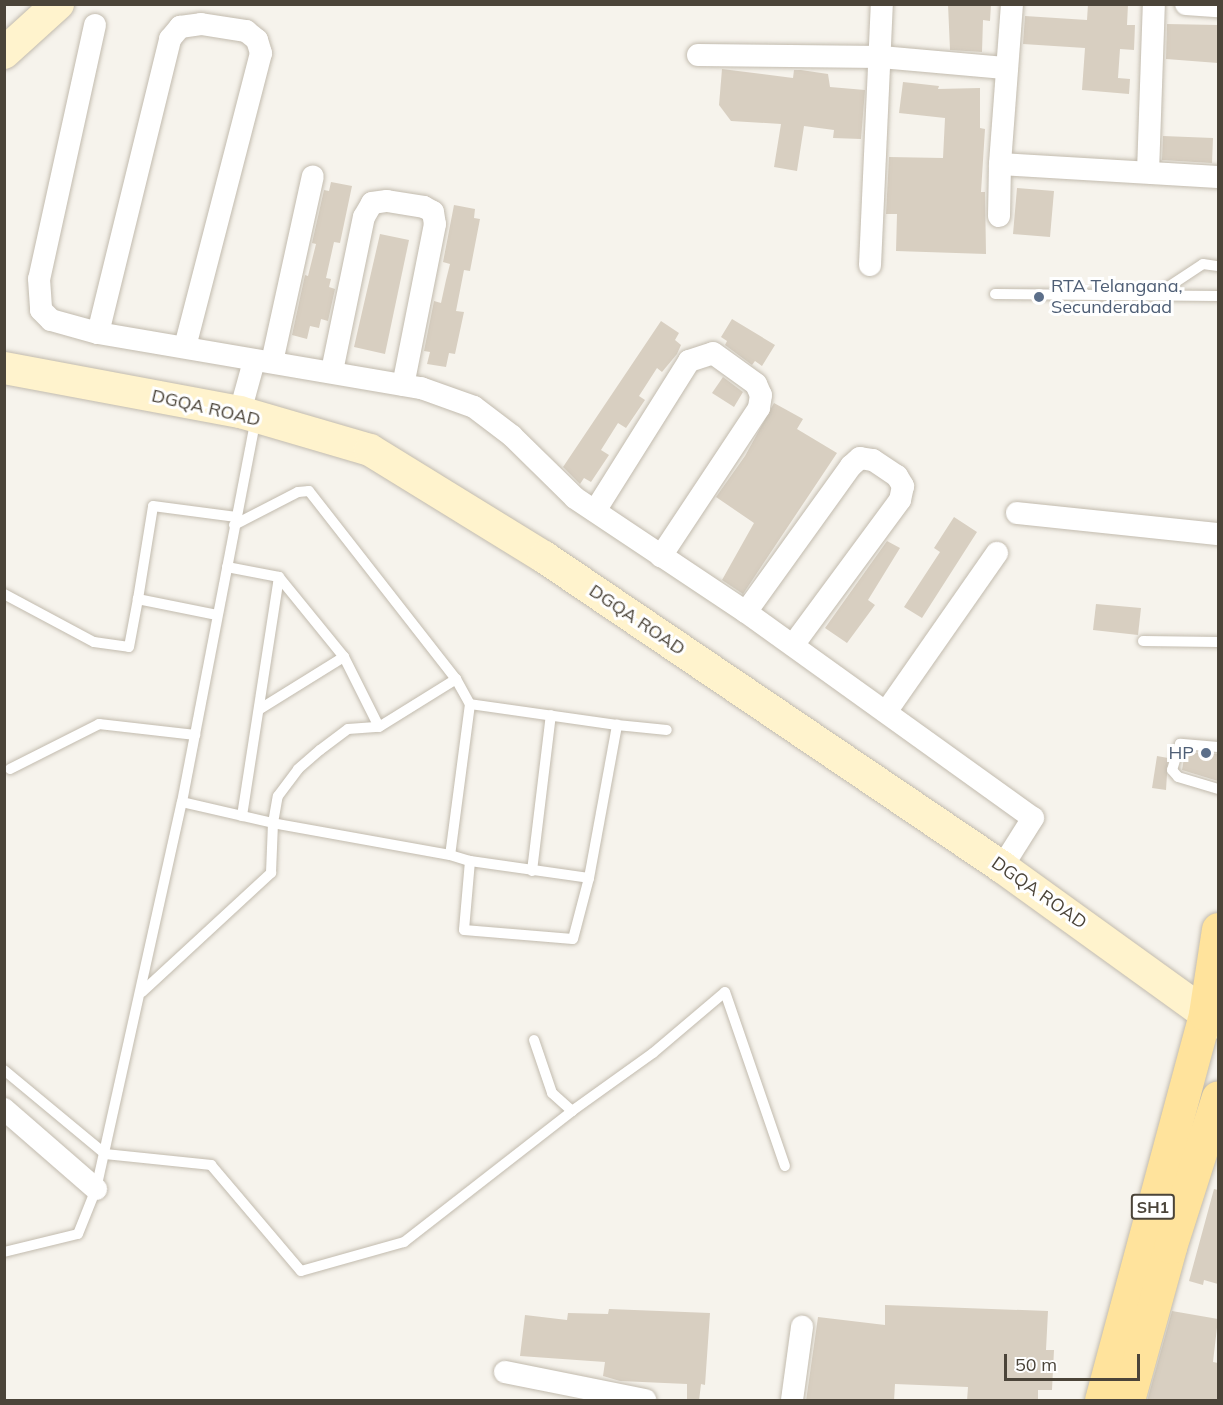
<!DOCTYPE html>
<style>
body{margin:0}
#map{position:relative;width:1223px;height:1405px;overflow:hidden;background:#f6f3ec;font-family:Mulish,sans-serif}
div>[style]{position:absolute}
.building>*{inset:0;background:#d8cfc1}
.roads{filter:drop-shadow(0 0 2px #c2bbae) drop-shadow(0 0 2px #c2bbae)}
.lane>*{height:10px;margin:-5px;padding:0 5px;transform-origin:5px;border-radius:5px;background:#fff}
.street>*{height:22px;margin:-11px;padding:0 11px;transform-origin:11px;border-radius:11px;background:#fff}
.secondary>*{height:32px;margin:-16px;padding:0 16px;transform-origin:16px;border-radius:16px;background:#fff3cd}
.primary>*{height:33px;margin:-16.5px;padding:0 16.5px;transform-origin:16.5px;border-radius:16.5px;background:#ffe39c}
.dots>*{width:16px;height:16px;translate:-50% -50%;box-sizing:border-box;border:3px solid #fff;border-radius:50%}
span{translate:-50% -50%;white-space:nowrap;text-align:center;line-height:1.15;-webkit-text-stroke:6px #fff;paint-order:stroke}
.shield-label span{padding:2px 4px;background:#fff;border:2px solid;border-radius:4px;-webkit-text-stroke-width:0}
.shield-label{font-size:16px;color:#4b4439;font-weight:700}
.service-label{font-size:18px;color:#4e5e75}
.left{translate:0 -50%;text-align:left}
.right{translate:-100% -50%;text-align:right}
.street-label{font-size:18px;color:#4b4439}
.frame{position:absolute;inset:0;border:6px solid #4b4439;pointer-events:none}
.scale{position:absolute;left:1004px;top:1354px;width:136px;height:27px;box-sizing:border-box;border:3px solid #4b4439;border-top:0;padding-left:8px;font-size:18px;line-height:21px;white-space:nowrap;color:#4b4439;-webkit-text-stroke:4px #fff;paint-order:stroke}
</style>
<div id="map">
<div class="building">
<div style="clip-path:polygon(948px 4px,991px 4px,990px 21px,983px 20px,982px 52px,950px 50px)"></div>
<div style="clip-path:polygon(1088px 4px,1128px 4px,1127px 25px,1135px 25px,1134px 50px,1120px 49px,1118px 78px,1130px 79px,1129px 94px,1082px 90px,1085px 48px,1023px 44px,1025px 16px,1087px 20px)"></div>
<div style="clip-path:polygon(1167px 24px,1218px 25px,1218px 63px,1166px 59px)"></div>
<div style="clip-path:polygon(722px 69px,793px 78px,794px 70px,801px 70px,828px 74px,830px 87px,865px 90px,861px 139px,833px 138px,834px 130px,804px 126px,797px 171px,774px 167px,781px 124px,731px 121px,719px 105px)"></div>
<div style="clip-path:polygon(903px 82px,939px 86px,938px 89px,980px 88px,980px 128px,985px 129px,981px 192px,985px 192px,986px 254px,896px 251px,897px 214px,886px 214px,889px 157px,943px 158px,945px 118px,899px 113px)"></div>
<div style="clip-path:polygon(1163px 136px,1213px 138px,1212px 163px,1162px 160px)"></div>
<div style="clip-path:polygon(331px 182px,352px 186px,340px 243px,334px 242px,326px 278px,331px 279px,329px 287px,335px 289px,328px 321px,321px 319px,319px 328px,310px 326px,307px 339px,292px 335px,305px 275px,308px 276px,316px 244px,312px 243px,324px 190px,329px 191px)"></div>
<div style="clip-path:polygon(1017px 188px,1054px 191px,1050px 237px,1013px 234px)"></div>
<div style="clip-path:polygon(454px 205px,475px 209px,474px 218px,480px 219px,470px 271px,464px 270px,456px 311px,464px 312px,455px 354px,449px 353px,446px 367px,427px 364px,430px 352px,424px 351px,434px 301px,441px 303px,446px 280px,450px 264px,443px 262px)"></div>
<div style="clip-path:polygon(380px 234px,409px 240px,385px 354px,354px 347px)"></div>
<div style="clip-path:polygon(732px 319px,775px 345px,762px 366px,755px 361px,752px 365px,725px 345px,727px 341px,721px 337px)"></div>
<div style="clip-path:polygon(661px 321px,679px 333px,675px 340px,681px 345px,677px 354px,662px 372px,657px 368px,639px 396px,645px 400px,626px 428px,618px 423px,601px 450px,609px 455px,591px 482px,584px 478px,580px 484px,563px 467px)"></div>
<div style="clip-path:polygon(723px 377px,743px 392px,734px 407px,712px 393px)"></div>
<div style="clip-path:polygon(774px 403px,803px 419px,797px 429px,837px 453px,743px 594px,722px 580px,754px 523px,716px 497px,745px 456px)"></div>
<div style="clip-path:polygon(954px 517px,977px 532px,922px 618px,904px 607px,940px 552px,934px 548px)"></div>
<div style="clip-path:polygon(887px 541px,900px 548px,868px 600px,875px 605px,847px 643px,825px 628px)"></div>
<div style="clip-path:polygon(1096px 604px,1141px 608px,1138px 635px,1093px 630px)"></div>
<div style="clip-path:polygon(1185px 752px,1218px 754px,1218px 781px,1182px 770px)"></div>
<div style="clip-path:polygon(1157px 756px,1168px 758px,1166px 790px,1152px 788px)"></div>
<div style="clip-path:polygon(1214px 1189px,1218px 1190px,1218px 1284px,1204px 1280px,1203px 1285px,1189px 1281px)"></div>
<div style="clip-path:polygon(885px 1305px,1048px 1311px,1046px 1350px,1054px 1350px,1052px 1390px,1038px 1390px,1038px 1401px,967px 1401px,968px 1387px,895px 1384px,894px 1401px,806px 1401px,818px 1317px,885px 1325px)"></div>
<div style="clip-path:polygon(609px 1309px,710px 1313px,705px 1385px,701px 1384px,699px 1401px,687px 1401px,687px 1384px,620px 1381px,603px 1376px,605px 1362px,520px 1356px,525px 1315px,567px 1320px,568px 1313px,608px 1314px)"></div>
<div style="clip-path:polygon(1172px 1311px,1218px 1319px,1213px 1362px,1218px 1363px,1218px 1401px,1147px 1401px)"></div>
</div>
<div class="roads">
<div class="lane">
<div style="left:995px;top:294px;width:223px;rotate:0.5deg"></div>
<div style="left:1156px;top:295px;width:56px;rotate:-33.4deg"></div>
<div style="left:1203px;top:264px;width:15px;rotate:8deg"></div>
<div style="left:234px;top:525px;width:72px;rotate:-27.3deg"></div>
<div style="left:298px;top:492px;width:11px;rotate:-5deg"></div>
<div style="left:309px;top:491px;width:239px;rotate:52deg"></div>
<div style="left:456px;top:679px;width:29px;rotate:61deg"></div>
<div style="left:470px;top:704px;width:152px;rotate:97.5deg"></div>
<div style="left:450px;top:855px;width:21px;rotate:17deg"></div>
<div style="left:470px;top:861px;width:120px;rotate:8.1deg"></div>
<div style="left:589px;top:878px;width:156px;rotate:-79.6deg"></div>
<div style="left:617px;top:725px;width:148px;rotate:-171.9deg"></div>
<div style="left:227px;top:567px;width:53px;rotate:10.9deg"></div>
<div style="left:279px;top:577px;width:242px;rotate:98.8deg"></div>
<div style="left:4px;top:594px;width:102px;rotate:28.1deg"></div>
<div style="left:94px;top:642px;width:35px;rotate:8deg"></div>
<div style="left:129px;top:647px;width:49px;rotate:-79.4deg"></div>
<div style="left:217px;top:615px;width:81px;rotate:-168.6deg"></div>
<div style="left:138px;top:599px;width:94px;rotate:-80.8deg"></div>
<div style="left:153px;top:506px;width:84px;rotate:7.5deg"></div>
<div style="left:1143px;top:641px;width:75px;rotate:0.8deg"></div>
<div style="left:344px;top:657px;width:78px;rotate:63.4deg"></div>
<div style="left:260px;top:709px;width:99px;rotate:-31.8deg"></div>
<div style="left:344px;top:657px;width:103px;rotate:-129.1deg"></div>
<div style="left:617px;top:725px;width:50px;rotate:5.7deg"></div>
<div style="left:1218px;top:747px;width:38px;rotate:-175deg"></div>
<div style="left:1180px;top:744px;width:27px;rotate:107deg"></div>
<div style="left:1172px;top:770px;width:9px;rotate:49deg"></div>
<div style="left:1178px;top:777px;width:42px;rotate:16.7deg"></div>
<div style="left:10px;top:769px;width:100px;rotate:-26.8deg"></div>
<div style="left:99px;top:724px;width:97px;rotate:6.5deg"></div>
<div style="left:450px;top:855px;width:180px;rotate:-169.8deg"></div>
<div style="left:273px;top:823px;width:27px;rotate:-80deg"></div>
<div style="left:278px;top:796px;width:34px;rotate:-53deg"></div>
<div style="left:298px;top:769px;width:29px;rotate:-41deg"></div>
<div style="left:320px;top:750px;width:35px;rotate:-37deg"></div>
<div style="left:348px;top:729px;width:31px;rotate:-4deg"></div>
<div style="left:379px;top:727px;width:91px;rotate:-31.9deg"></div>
<div style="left:470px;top:861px;width:69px;rotate:95deg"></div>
<div style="left:464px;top:930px;width:109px;rotate:4.7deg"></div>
<div style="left:573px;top:939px;width:63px;rotate:-75.3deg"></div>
<div style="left:532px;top:871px;width:157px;rotate:-83.1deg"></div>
<div style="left:142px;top:992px;width:176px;rotate:-42.7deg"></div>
<div style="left:271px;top:873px;width:50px;rotate:-87.7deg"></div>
<div style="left:273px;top:823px;width:93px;rotate:-167deg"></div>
<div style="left:534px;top:1040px;width:56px;rotate:71.2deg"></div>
<div style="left:552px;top:1093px;width:27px;rotate:42deg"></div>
<div style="left:4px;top:1070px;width:131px;rotate:39.7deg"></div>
<div style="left:105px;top:1154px;width:107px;rotate:5.9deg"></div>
<div style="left:211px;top:1165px;width:139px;rotate:49.7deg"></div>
<div style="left:301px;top:1271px;width:107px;rotate:-15.7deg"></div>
<div style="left:404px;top:1242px;width:213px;rotate:-37.9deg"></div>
<div style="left:572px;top:1111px;width:100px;rotate:-35.6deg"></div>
<div style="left:653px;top:1053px;width:94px;rotate:-40.3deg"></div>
<div style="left:725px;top:992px;width:184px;rotate:71deg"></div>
<div style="left:4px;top:1252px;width:76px;rotate:-13.7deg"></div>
<div style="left:78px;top:1234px;width:48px;rotate:-68.2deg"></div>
<div style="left:96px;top:1189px;width:396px;rotate:-77.5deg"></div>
<div style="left:182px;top:802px;width:390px;rotate:-79.1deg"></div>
</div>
<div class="street">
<div style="left:1012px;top:4px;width:160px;rotate:94.3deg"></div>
<div style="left:1000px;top:164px;width:218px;rotate:3.4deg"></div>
<div style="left:1186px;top:4px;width:32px;rotate:4deg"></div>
<div style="left:95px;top:25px;width:260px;rotate:102.4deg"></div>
<div style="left:39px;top:279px;width:31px;rotate:86deg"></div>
<div style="left:41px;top:310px;width:14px;rotate:45deg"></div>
<div style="left:51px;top:320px;width:49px;rotate:15.5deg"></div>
<div style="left:98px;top:333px;width:328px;rotate:9.7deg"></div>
<div style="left:421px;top:388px;width:56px;rotate:19.7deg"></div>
<div style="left:474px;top:407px;width:48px;rotate:37.3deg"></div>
<div style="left:512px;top:436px;width:88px;rotate:44.5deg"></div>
<div style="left:575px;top:498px;width:206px;rotate:33.7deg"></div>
<div style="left:746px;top:612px;width:353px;rotate:35.7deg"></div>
<div style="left:1033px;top:818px;width:58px;rotate:122.3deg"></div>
<div style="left:698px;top:55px;width:183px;rotate:0.6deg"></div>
<div style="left:881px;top:57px;width:124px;rotate:5.1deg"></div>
<div style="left:1148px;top:172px;width:168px;rotate:-88deg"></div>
<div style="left:999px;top:216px;width:52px;rotate:-88.9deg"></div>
<div style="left:870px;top:265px;width:261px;rotate:-87.4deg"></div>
<div style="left:98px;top:333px;width:303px;rotate:-76.2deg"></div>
<div style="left:170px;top:39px;width:16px;rotate:-50deg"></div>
<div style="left:180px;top:27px;width:21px;rotate:-8deg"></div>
<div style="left:201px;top:24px;width:46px;rotate:8.8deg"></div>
<div style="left:246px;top:31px;width:14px;rotate:39deg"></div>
<div style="left:257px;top:40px;width:14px;rotate:73deg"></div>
<div style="left:261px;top:53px;width:303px;rotate:104.5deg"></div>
<div style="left:272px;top:362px;width:190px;rotate:-77.6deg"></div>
<div style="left:332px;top:371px;width:157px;rotate:-78.3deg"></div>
<div style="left:364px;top:217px;width:16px;rotate:-60deg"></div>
<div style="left:372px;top:203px;width:15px;rotate:-8deg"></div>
<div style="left:387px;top:201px;width:37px;rotate:9deg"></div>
<div style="left:424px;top:207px;width:10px;rotate:29deg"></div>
<div style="left:433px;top:212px;width:12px;rotate:81deg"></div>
<div style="left:435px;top:224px;width:164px;rotate:101.2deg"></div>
<div style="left:240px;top:412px;width:53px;rotate:-74.6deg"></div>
<div style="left:595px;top:511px;width:177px;rotate:-57.9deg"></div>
<div style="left:689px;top:361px;width:25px;rotate:-18deg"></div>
<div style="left:713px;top:353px;width:53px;rotate:35.8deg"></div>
<div style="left:756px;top:384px;width:12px;rotate:66deg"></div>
<div style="left:761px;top:395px;width:13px;rotate:99deg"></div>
<div style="left:759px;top:408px;width:178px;rotate:123.5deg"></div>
<div style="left:1017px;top:513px;width:202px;rotate:6deg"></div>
<div style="left:746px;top:612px;width:180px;rotate:-54.3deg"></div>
<div style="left:851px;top:466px;width:12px;rotate:-42deg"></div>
<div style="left:860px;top:458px;width:13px;rotate:9deg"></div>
<div style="left:873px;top:460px;width:29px;rotate:34deg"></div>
<div style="left:897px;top:476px;width:12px;rotate:59deg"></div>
<div style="left:903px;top:486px;width:14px;rotate:102deg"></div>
<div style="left:900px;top:500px;width:180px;rotate:126.4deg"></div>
<div style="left:886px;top:712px;width:194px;rotate:-55.1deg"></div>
<div style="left:4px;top:1109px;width:122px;rotate:41deg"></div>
<div style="left:505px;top:1372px;width:143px;rotate:11.3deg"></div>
<div style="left:792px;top:1400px;width:74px;rotate:-82.2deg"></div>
</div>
<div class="secondary">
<div style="left:4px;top:53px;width:73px;rotate:-42.2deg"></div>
<div style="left:4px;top:368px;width:240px;rotate:10.6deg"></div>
<div style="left:240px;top:412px;width:135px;rotate:16.3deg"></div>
<div style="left:370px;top:450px;width:204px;rotate:31.6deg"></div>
<div style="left:544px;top:557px;width:553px;rotate:34.09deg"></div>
<div style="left:1002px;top:867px;width:266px;rotate:35.8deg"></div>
</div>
<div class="primary">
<div style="left:1101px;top:1400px;width:400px;rotate:-74.9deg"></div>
<div style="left:1205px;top:1014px;width:86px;rotate:-81.3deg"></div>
<div style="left:1128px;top:1400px;width:159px;rotate:-74.6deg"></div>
<div style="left:1170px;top:1247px;width:157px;rotate:-72.3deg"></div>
</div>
</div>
<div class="dots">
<div style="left:1039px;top:297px;background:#5c6f8a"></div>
<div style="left:1206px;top:753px;background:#5c6f8a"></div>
</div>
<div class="shield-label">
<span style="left:1153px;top:1207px">SH1</span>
</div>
<div class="service-label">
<span class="left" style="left:1051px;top:297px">RTA Telangana,<br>Secunderabad</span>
<span class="right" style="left:1194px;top:753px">HP</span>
</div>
<div class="street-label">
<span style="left:206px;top:408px;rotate:13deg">DGQA ROAD</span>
<span style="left:637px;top:620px;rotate:34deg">DGQA ROAD</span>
<span style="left:1039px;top:893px;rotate:35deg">DGQA ROAD</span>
</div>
<div class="frame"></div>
<div class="scale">50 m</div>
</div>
